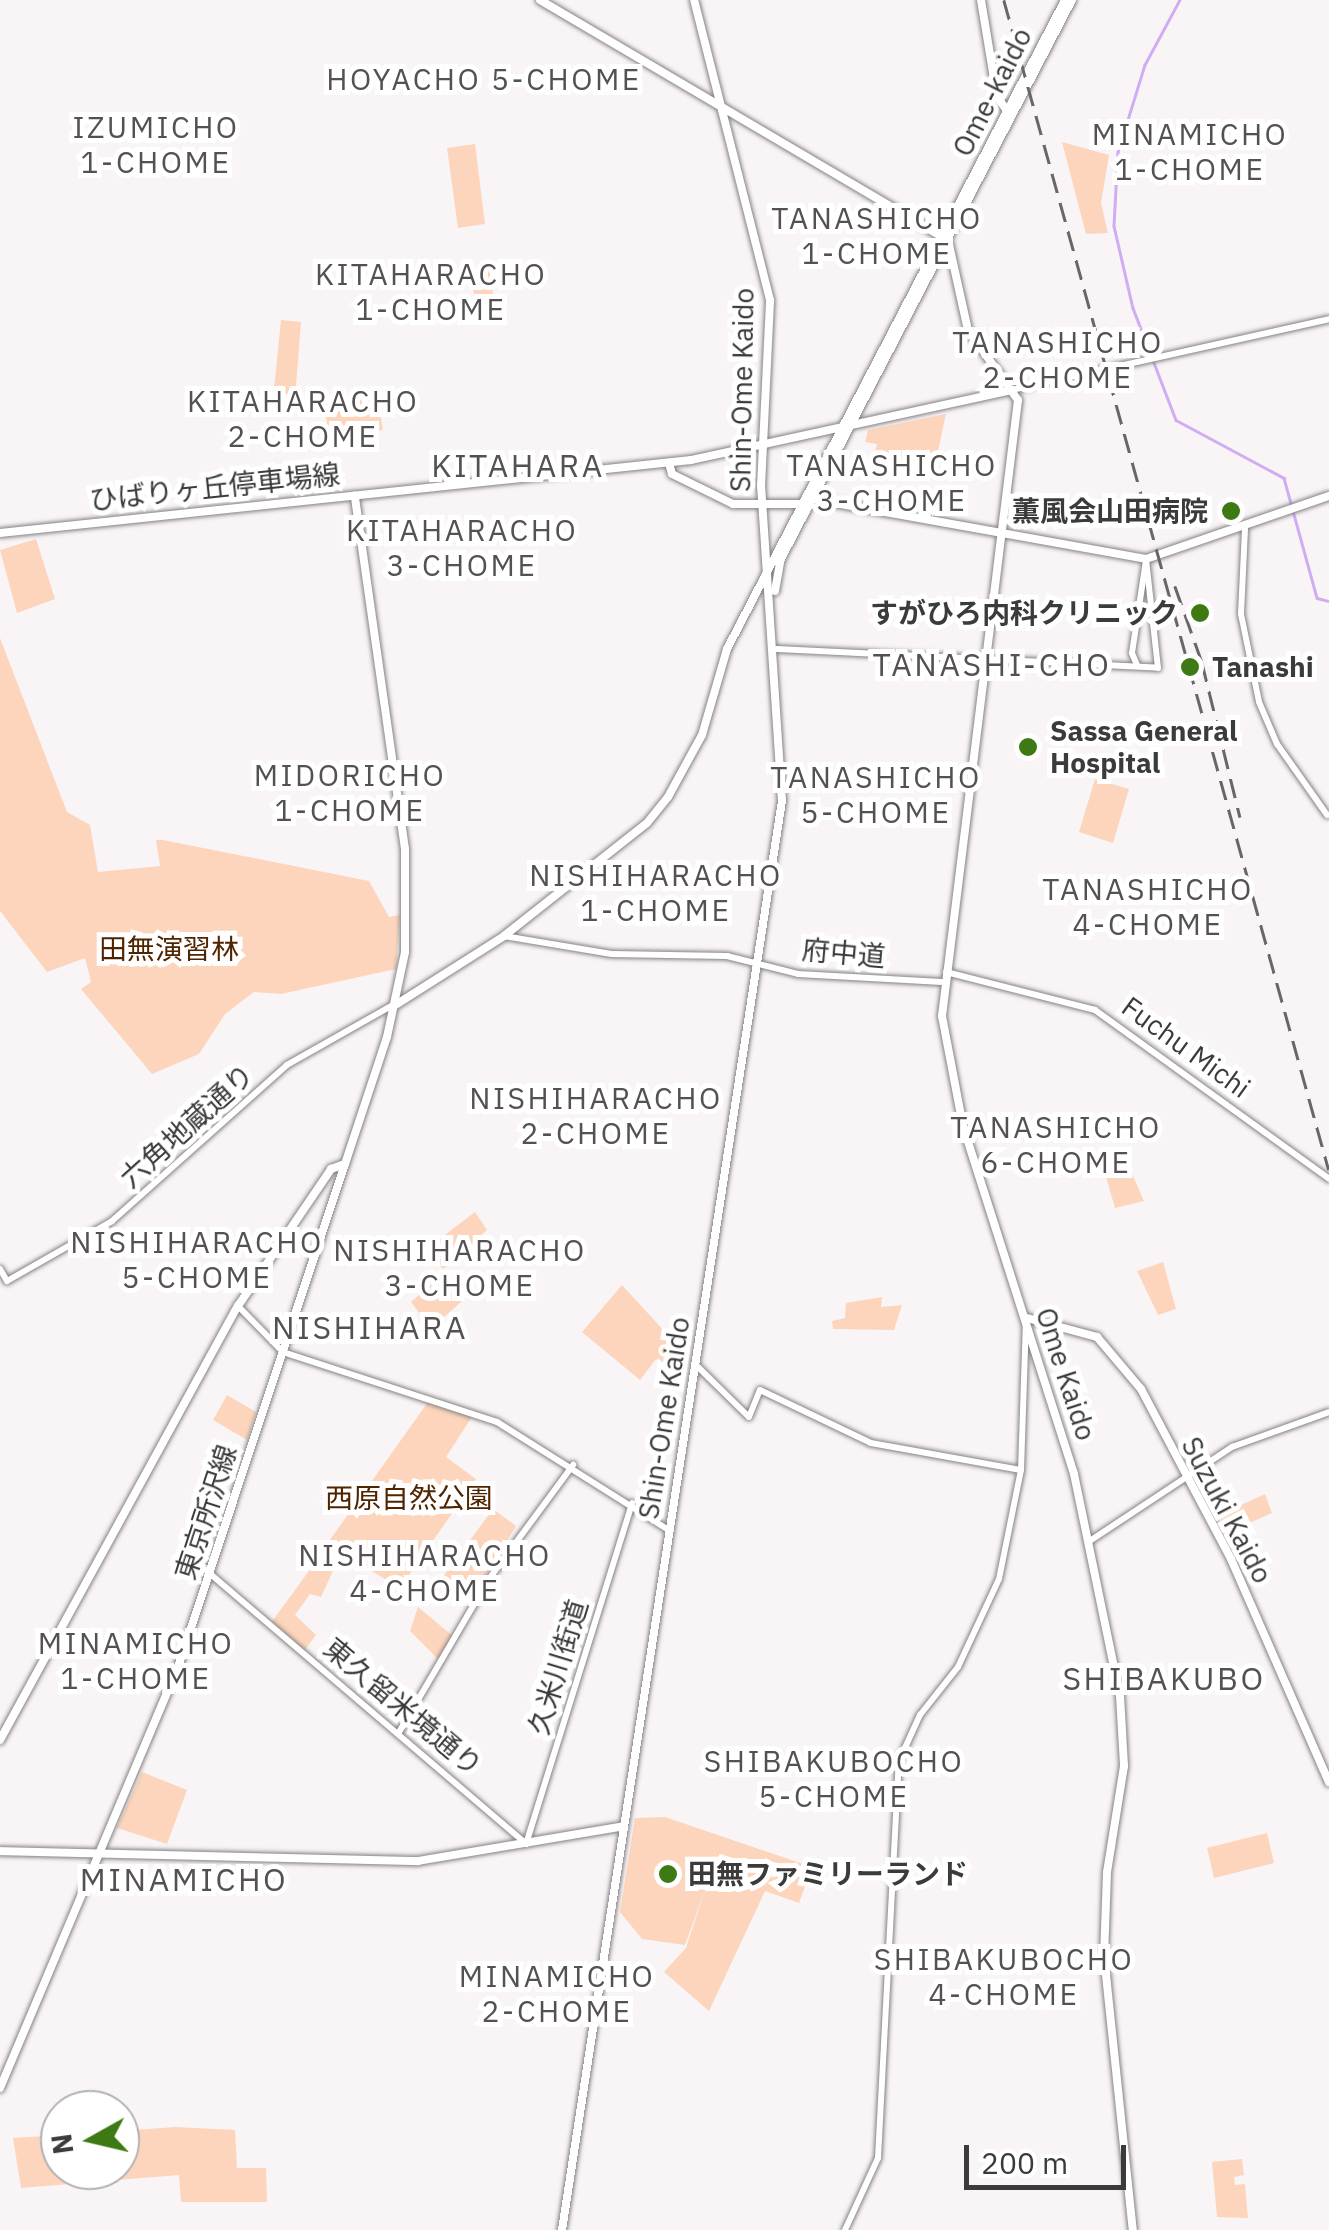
<!DOCTYPE html>
<meta charset="utf-8">
<style>
body{margin:0}
#map{position:relative;width:1329px;height:2230px;overflow:hidden;background:#f9f5f6;font-family:"IBM Plex Sans","Noto Sans JP",sans-serif}
div>[style]{position:absolute}
.green>*{inset:0;background:#fcd5bc}
.stream>*{height:2.5px;margin:-1.25px;padding:0 1.25px;transform-origin:1.25px;border-radius:1.25px;background:#d0adf3}
.roads{filter:drop-shadow(0 0 2px #868283) drop-shadow(0 0 2px #868283)}
.minor>*{height:6px;margin:-3px;padding:0 3px;transform-origin:3px;border-radius:3px;background:#fff}
.major>*{height:8px;margin:-4px;padding:0 4px;transform-origin:4px;border-radius:4px;background:#fff}
.rail>*{height:2.5px;margin-top:-1.25px;transform-origin:0;background:repeating-linear-gradient(90deg,#686666 0 20px,transparent 0 30px)}
.dots>*{width:28px;height:28px;translate:-50% -50%;box-sizing:border-box;border:5px solid #fff;border-radius:50%}
span{translate:-50% -50%;white-space:nowrap;text-align:center;line-height:1.15;-webkit-text-stroke:10px #fff;paint-order:stroke}
.street-label{font-size:28px;color:#3c3b3b}
.poi-label{font-size:28px;color:#3c3b3b;font-weight:700}
.right{translate:-100% -50%;text-align:right}
.left{translate:0 -50%;text-align:left}
.park-label{font-size:28px;color:#4f2400}
.neighbourhood-label{font-size:30px;color:#555152;letter-spacing:2.5px}
.quarter-label{font-size:32px;color:#555152;letter-spacing:2.5px}
.north{position:absolute;left:40px;top:2090px;width:100px;height:100px;box-sizing:border-box;background:#fff;border:2px solid #b1b1b1;border-radius:50%;rotate:262deg;font-size:28px;font-weight:700;line-height:40px;text-align:center;color:#3c3b3b}
.north::after{content:'';display:block;margin:auto;width:35px;height:45px;background:#3e7a14;clip-path:polygon(50% 0,100% 100%,50% 72%,0 100%)}
.scale{position:absolute;left:964px;top:2145px;width:162px;height:45px;box-sizing:border-box;border:5px solid #3c3b3b;border-top:0;padding-left:12px;font-size:30px;line-height:35px;white-space:nowrap;color:#3c3b3b;-webkit-text-stroke:8px #fff;paint-order:stroke}
</style>
<div id="map">
<div class="green">
<div style="clip-path:polygon(1062px 142px,1109px 155px,1101px 203px,1108px 233px,1086px 234px)"></div>
<div style="clip-path:polygon(475px 144px,485px 224px,458px 228px,447px 148px)"></div>
<div style="clip-path:polygon(491px 267px,494px 312px,464px 319px,461px 307px,476px 302px,469px 274px)"></div>
<div style="clip-path:polygon(281px 320px,301px 322px,295px 398px,274px 389px)"></div>
<div style="clip-path:polygon(323px 399px,378px 401px,383px 430px,371px 432px,368px 423px,328px 429px)"></div>
<div style="clip-path:polygon(946px 414px,934px 470px,875px 453px,877px 444px,865px 442px,868px 430px)"></div>
<div style="clip-path:polygon(36px 539px,55px 599px,17px 613px,0 550px)"></div>
<div style="clip-path:polygon(0 638px,67px 812px,90px 825px,98px 872px,160px 866px,156px 840px,163px 840px,369px 881px,389px 917px,400px 915px,396px 969px,281px 994px,254px 992px,225px 1014px,199px 1054px,152px 1074px,81px 989px,91px 982px,85px 958px,47px 972px,0 911px)"></div>
<div style="clip-path:polygon(1095px 779px,1129px 789px,1113px 843px,1079px 832px)"></div>
<div style="clip-path:polygon(1125px 1158px,1144px 1201px,1115px 1208px,1102px 1163px)"></div>
<div style="clip-path:polygon(475px 1212px,487px 1230px,443px 1269px,426px 1249px)"></div>
<div style="clip-path:polygon(1163px 1262px,1176px 1309px,1158px 1315px,1137px 1271px)"></div>
<div style="clip-path:polygon(441px 1276px,462px 1301px,431px 1329px,411px 1302px)"></div>
<div style="clip-path:polygon(622px 1285px,678px 1346px,666px 1365px,656px 1359px,640px 1380px,582px 1332px)"></div>
<div style="clip-path:polygon(882px 1297px,881px 1307px,902px 1305px,894px 1330px,833px 1329px,832px 1321px,845px 1318px,846px 1303px)"></div>
<div style="clip-path:polygon(227px 1395px,256px 1412px,247px 1440px,213px 1420px)"></div>
<div style="clip-path:polygon(428px 1402px,472px 1417px,446px 1457px,476px 1479px,400px 1588px,327px 1544px)"></div>
<div style="clip-path:polygon(1265px 1494px,1272px 1513px,1222px 1535px,1211px 1519px)"></div>
<div style="clip-path:polygon(493px 1509px,516px 1526px,471px 1599px,442px 1578px)"></div>
<div style="clip-path:polygon(322px 1553px,337px 1562px,321px 1597px,310px 1594px,295px 1615px,316px 1635px,304px 1651px,271px 1623px)"></div>
<div style="clip-path:polygon(418px 1607px,454px 1637px,442px 1663px,410px 1631px)"></div>
<div style="clip-path:polygon(142px 1772px,187px 1790px,167px 1844px,117px 1828px)"></div>
<div style="clip-path:polygon(665px 1817px,812px 1867px,799px 1903px,765px 1891px,709px 2011px,664px 1972px,686px 1948px,705px 1890px,685px 1945px,642px 1939px,620px 1912px,635px 1818px)"></div>
<div style="clip-path:polygon(1267px 1833px,1274px 1863px,1214px 1878px,1207px 1848px)"></div>
<div style="clip-path:polygon(175px 2127px,235px 2130px,237px 2168px,266px 2168px,267px 2202px,181px 2202px,179px 2175px,21px 2188px,13px 2138px,60px 2135px,60px 2170px,120px 2170px,120px 2131px)"></div>
<div style="clip-path:polygon(1242px 2159px,1244px 2175px,1234px 2177px,1235px 2185px,1245px 2184px,1248px 2218px,1217px 2217px,1212px 2162px)"></div>
</div>
<div class="stream">
<div style="left:1180px;top:0;width:74px;rotate:118.3deg"></div>
<div style="left:1145px;top:65px;width:91px;rotate:107.2deg"></div>
<div style="left:1118px;top:152px;width:74px;rotate:93.1deg"></div>
<div style="left:1114px;top:226px;width:84px;rotate:77deg"></div>
<div style="left:1133px;top:308px;width:120px;rotate:69deg"></div>
<div style="left:1176px;top:420px;width:123px;rotate:28.2deg"></div>
<div style="left:1284px;top:478px;width:124px;rotate:74.6deg"></div>
<div style="left:1317px;top:598px;width:12px;rotate:14deg"></div>
</div>
<div class="roads">
<div class="minor">
<div style="left:1012px;top:390px;width:325px;rotate:-12.6deg"></div>
<div style="left:1245px;top:529px;width:85px;rotate:92.7deg"></div>
<div style="left:1241px;top:614px;width:90px;rotate:78.4deg"></div>
<div style="left:1259px;top:702px;width:46px;rotate:66.8deg"></div>
<div style="left:1277px;top:744px;width:87px;rotate:54.8deg"></div>
<div style="left:775px;top:649px;width:383px;rotate:2.8deg"></div>
<div style="left:1158px;top:668px;width:110px;rotate:-96.3deg"></div>
<div style="left:1137px;top:665px;width:13px;rotate:-113deg"></div>
<div style="left:1132px;top:653px;width:94px;rotate:-81.4deg"></div>
<div style="left:504px;top:936px;width:109px;rotate:9.5deg"></div>
<div style="left:612px;top:954px;width:115px;rotate:1deg"></div>
<div style="left:727px;top:956px;width:73px;rotate:14.2deg"></div>
<div style="left:798px;top:974px;width:144px;rotate:3.2deg"></div>
<div style="left:946px;top:972px;width:154px;rotate:14.3deg"></div>
<div style="left:1095px;top:1010px;width:289px;rotate:35.8deg"></div>
<div style="left:0;top:1269px;width:14px;rotate:60deg"></div>
<div style="left:7px;top:1281px;width:121px;rotate:-29.7deg"></div>
<div style="left:112px;top:1221px;width:234px;rotate:-41.7deg"></div>
<div style="left:287px;top:1065px;width:124px;rotate:-29.5deg"></div>
<div style="left:238px;top:1306px;width:64px;rotate:45.6deg"></div>
<div style="left:283px;top:1352px;width:225px;rotate:18.1deg"></div>
<div style="left:497px;top:1422px;width:204px;rotate:32.2deg"></div>
<div style="left:696px;top:1365px;width:74px;rotate:44.5deg"></div>
<div style="left:749px;top:1417px;width:29px;rotate:-68deg"></div>
<div style="left:760px;top:1390px;width:123px;rotate:25.5deg"></div>
<div style="left:871px;top:1443px;width:152px;rotate:10.2deg"></div>
<div style="left:1088px;top:1542px;width:173px;rotate:-33.4deg"></div>
<div style="left:1232px;top:1447px;width:103px;rotate:-19.8deg"></div>
<div style="left:201px;top:1566px;width:428px;rotate:40.5deg"></div>
<div style="left:398px;top:1734px;width:180px;rotate:-59.6deg"></div>
<div style="left:489px;top:1579px;width:142px;rotate:-53.6deg"></div>
<div style="left:526px;top:1844px;width:357px;rotate:-72.7deg"></div>
<div style="left:845px;top:2230px;width:79px;rotate:-65.4deg"></div>
<div style="left:878px;top:2158px;width:398px;rotate:-87deg"></div>
<div style="left:899px;top:1761px;width:51px;rotate:-65.5deg"></div>
<div style="left:920px;top:1715px;width:61px;rotate:-51.6deg"></div>
<div style="left:958px;top:1667px;width:97px;rotate:-65deg"></div>
<div style="left:999px;top:1579px;width:111px;rotate:-78.6deg"></div>
<div style="left:1021px;top:1470px;width:151px;rotate:-88.1deg"></div>
</div>
<div class="major">
<div style="left:540px;top:0;width:473px;rotate:30.5deg"></div>
<div style="left:948px;top:240px;width:92px;rotate:77.5deg"></div>
<div style="left:968px;top:330px;width:86px;rotate:54.5deg"></div>
<div style="left:1018px;top:400px;width:621px;rotate:97.03deg"></div>
<div style="left:942px;top:1016px;width:112px;rotate:79.2deg"></div>
<div style="left:963px;top:1126px;width:365px;rotate:72.3deg"></div>
<div style="left:1074px;top:1474px;width:227px;rotate:78.3deg"></div>
<div style="left:1120px;top:1696px;width:70px;rotate:86.7deg"></div>
<div style="left:1124px;top:1766px;width:107px;rotate:99.1deg"></div>
<div style="left:1107px;top:1872px;width:84px;rotate:92deg"></div>
<div style="left:1104px;top:1956px;width:276px;rotate:84deg"></div>
<div style="left:981px;top:0;width:98px;rotate:80.6deg"></div>
<div style="left:997px;top:97px;width:20px;rotate:53deg"></div>
<div style="left:669px;top:463px;width:11px;rotate:75deg"></div>
<div style="left:672px;top:474px;width:68px;rotate:26.2deg"></div>
<div style="left:733px;top:504px;width:70px"></div>
<div style="left:813px;top:499px;width:338px;rotate:10.2deg"></div>
<div style="left:1146px;top:559px;width:194px;rotate:-19deg"></div>
<div style="left:0;top:533px;width:695px;rotate:-6.03deg"></div>
<div style="left:691px;top:460px;width:329px;rotate:-12.3deg"></div>
<div style="left:781px;top:559px;width:630px;rotate:-62.5deg"></div>
<div style="left:775px;top:591px;width:29px;rotate:-80deg"></div>
<div style="left:397px;top:1004px;width:127px;rotate:-32.4deg"></div>
<div style="left:504px;top:936px;width:182px;rotate:-38.3deg"></div>
<div style="left:647px;top:823px;width:33px;rotate:-51deg"></div>
<div style="left:668px;top:797px;width:71px;rotate:-61.3deg"></div>
<div style="left:702px;top:735px;width:90px;rotate:-73.8deg"></div>
<div style="left:727px;top:649px;width:732px;rotate:-62.49deg"></div>
<div style="left:1027px;top:1318px;width:73px;rotate:15.2deg"></div>
<div style="left:1097px;top:1337px;width:68px;rotate:49.8deg"></div>
<div style="left:1141px;top:1389px;width:192px;rotate:62.1deg"></div>
<div style="left:1231px;top:1559px;width:244px;rotate:66.3deg"></div>
<div style="left:0;top:1740px;width:495px;rotate:-61.3deg"></div>
<div style="left:238px;top:1306px;width:166px;rotate:-55.8deg"></div>
<div style="left:331px;top:1169px;width:15px;rotate:-20deg"></div>
<div style="left:345px;top:1164px;width:134px;rotate:-71.7deg"></div>
<div style="left:387px;top:1037px;width:87px;rotate:-78deg"></div>
<div style="left:405px;top:952px;width:103px;rotate:-90deg"></div>
<div style="left:405px;top:849px;width:357px;rotate:-98.1deg"></div>
<div style="left:0;top:1851px;width:418px;rotate:1.4deg"></div>
<div style="left:418px;top:1861px;width:209px;rotate:-9.6deg"></div>
<div style="left:0;top:2088px;width:457px;rotate:-67.1deg"></div>
<div style="left:178px;top:1667px;width:530px;rotate:-71.63deg"></div>
<div style="left:562px;top:2230px;width:1446px;rotate:-81.25deg"></div>
<div style="left:782px;top:801px;width:316px;rotate:-93.8deg"></div>
<div style="left:761px;top:486px;width:186px;rotate:-87.2deg"></div>
<div style="left:770px;top:300px;width:309px;rotate:-104.2deg"></div>
</div>
</div>
<div class="rail">
<div style="left:1004px;top:0;width:1214px;rotate:74.48deg"></div>
<div style="left:1175px;top:586px;width:81px;rotate:70.4deg"></div>
<div style="left:1202px;top:662px;width:160px;rotate:76.2deg"></div>
</div>
<div class="dots">
<div style="left:1231px;top:511px;background:#3e7a14"></div>
<div style="left:1200px;top:613px;background:#3e7a14"></div>
<div style="left:1190px;top:667px;background:#3e7a14"></div>
<div style="left:1028px;top:747px;background:#3e7a14"></div>
<div style="left:668px;top:1874px;background:#3e7a14"></div>
</div>
<div class="street-label">
<span style="left:992px;top:92px;rotate:-63deg">Ome-kaido</span>
<span style="left:742px;top:390px;rotate:-89deg">Shin-Ome Kaido</span>
<span style="left:215px;top:487px;rotate:-6deg">ひばりヶ丘停車場線</span>
<span style="left:844px;top:953px;rotate:5deg">府中道</span>
<span style="left:1186px;top:1047px;rotate:36deg">Fuchu Michi</span>
<span style="left:187px;top:1126px;rotate:-42deg">六角地蔵通り</span>
<span style="left:1066px;top:1374px;rotate:72deg">Ome Kaido</span>
<span style="left:664px;top:1418px;rotate:-81deg">Shin-Ome Kaido</span>
<span style="left:1227px;top:1510px;rotate:62deg">Suzuki Kaido</span>
<span style="left:206px;top:1512px;rotate:-72deg">東京所沢線</span>
<span style="left:558px;top:1667px;rotate:-73deg">久米川街道</span>
<span style="left:403px;top:1707px;rotate:40deg">東久留米境通り</span>
</div>
<div class="poi-label">
<span class="right" style="left:1208px;top:511px">薫風会山田病院</span>
<span class="right" style="left:1178px;top:613px">すがひろ内科クリニック</span>
<span class="left" style="left:1212px;top:667px">Tanashi</span>
<span class="left" style="left:1050px;top:747px">Sassa General<br>Hospital</span>
<span class="left" style="left:688px;top:1874px">田無ファミリーランド</span>
</div>
<div class="park-label">
<span style="left:169px;top:949px">田無演習林</span>
<span style="left:409px;top:1498px">西原自然公園</span>
</div>
<div class="neighbourhood-label">
<span style="left:484px;top:79px">HOYACHO 5-CHOME</span>
<span style="left:156px;top:144px">IZUMICHO<br>1-CHOME</span>
<span style="left:1190px;top:151px">MINAMICHO<br>1-CHOME</span>
<span style="left:877px;top:235px">TANASHICHO<br>1-CHOME</span>
<span style="left:431px;top:291px">KITAHARACHO<br>1-CHOME</span>
<span style="left:1058px;top:359px">TANASHICHO<br>2-CHOME</span>
<span style="left:303px;top:418px">KITAHARACHO<br>2-CHOME</span>
<span style="left:892px;top:482px">TANASHICHO<br>3-CHOME</span>
<span style="left:462px;top:547px">KITAHARACHO<br>3-CHOME</span>
<span style="left:350px;top:792px">MIDORICHO<br>1-CHOME</span>
<span style="left:876px;top:794px">TANASHICHO<br>5-CHOME</span>
<span style="left:656px;top:892px">NISHIHARACHO<br>1-CHOME</span>
<span style="left:1148px;top:906px">TANASHICHO<br>4-CHOME</span>
<span style="left:596px;top:1115px">NISHIHARACHO<br>2-CHOME</span>
<span style="left:1056px;top:1144px">TANASHICHO<br>6-CHOME</span>
<span style="left:197px;top:1259px">NISHIHARACHO<br>5-CHOME</span>
<span style="left:460px;top:1267px">NISHIHARACHO<br>3-CHOME</span>
<span style="left:425px;top:1572px">NISHIHARACHO<br>4-CHOME</span>
<span style="left:136px;top:1660px">MINAMICHO<br>1-CHOME</span>
<span style="left:834px;top:1778px">SHIBAKUBOCHO<br>5-CHOME</span>
<span style="left:1004px;top:1976px">SHIBAKUBOCHO<br>4-CHOME</span>
<span style="left:557px;top:1993px">MINAMICHO<br>2-CHOME</span>
</div>
<div class="quarter-label">
<span style="left:518px;top:465px">KITAHARA</span>
<span style="left:992px;top:664px">TANASHI-CHO</span>
<span style="left:370px;top:1327px">NISHIHARA</span>
<span style="left:1164px;top:1678px">SHIBAKUBO</span>
<span style="left:184px;top:1879px">MINAMICHO</span>
</div>
<div class="north">N</div>
<div class="scale">200 m</div>
</div>
